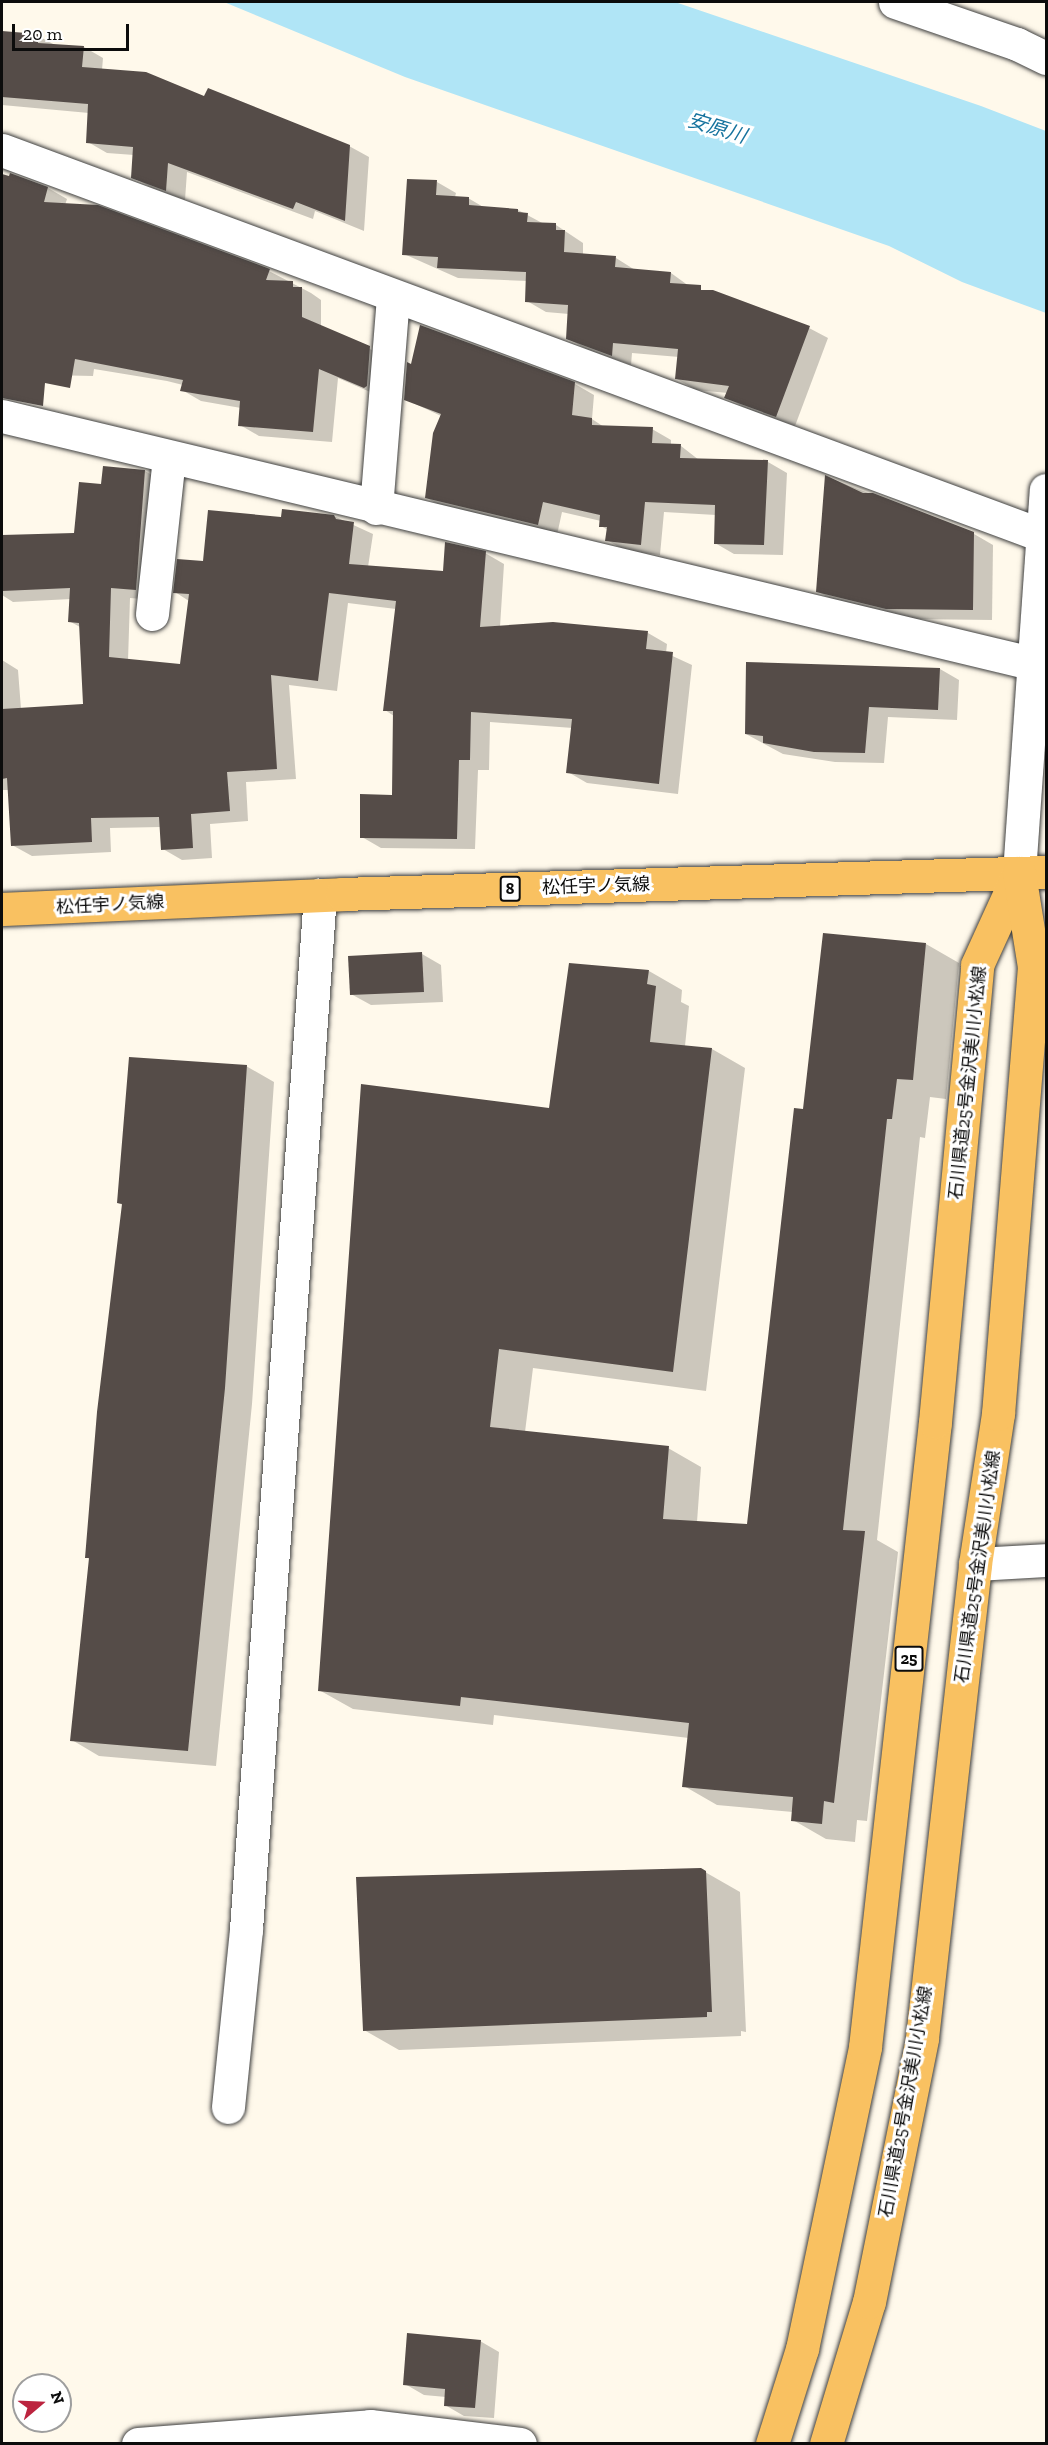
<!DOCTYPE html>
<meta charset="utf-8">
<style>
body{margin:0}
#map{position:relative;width:1048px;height:2445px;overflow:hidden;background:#fff9eb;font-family:"Zilla Slab","Noto Sans JP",serif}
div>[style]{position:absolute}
.water>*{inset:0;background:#b0e5f6}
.shadow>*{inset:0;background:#0003}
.building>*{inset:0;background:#554c48}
.roads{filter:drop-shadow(0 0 2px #3f3f3f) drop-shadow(0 0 2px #3f3f3f)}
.minor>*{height:33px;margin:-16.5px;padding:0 16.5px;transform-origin:16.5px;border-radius:16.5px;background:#fff}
.major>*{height:33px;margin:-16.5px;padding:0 16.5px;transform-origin:16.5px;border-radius:16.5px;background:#f9c161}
span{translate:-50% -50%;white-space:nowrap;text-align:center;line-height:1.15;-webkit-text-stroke:6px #fff;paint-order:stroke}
.shield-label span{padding:2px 4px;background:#fff;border:2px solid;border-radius:4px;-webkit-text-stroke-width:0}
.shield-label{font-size:16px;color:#0c0c0c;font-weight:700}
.street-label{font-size:18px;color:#0c0c0c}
.water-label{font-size:20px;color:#16739e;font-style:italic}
.frame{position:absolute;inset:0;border:3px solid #0c0c0c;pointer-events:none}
.north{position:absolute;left:12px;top:2373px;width:60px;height:60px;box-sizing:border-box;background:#fff;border:2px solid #9e9e9e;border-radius:50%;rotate:71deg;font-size:16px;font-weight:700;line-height:24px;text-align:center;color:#0c0c0c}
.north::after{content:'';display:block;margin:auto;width:21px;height:27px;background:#bc243f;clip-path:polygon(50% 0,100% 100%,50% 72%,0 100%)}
.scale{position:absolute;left:12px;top:24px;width:117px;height:27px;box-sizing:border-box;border:3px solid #0c0c0c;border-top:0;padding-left:8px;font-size:18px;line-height:21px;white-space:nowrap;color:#0c0c0c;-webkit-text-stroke:4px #fff;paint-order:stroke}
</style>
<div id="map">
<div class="water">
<div style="clip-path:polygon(224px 2px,675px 2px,981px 106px,1046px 131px,1046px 313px,962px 282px,889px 246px,405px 77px)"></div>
</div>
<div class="shadow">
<div style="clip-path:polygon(2px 32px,38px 36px,55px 45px,84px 47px,103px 58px,102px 70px,205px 98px,349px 146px,369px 157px,364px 231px,315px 211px,313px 219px,187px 172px,185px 200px,152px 188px,133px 177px,134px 155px,107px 153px,88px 142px,89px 113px,2px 105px)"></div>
<div style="clip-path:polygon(2px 176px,48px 188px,67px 199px,65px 205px,269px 271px,311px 293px,321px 300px,321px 326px,389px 358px,384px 398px,338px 378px,332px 442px,259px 436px,240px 425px,241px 408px,201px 401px,182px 390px,183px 385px,167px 381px,94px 369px,93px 376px,2px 374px)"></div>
<div style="clip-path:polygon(437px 182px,456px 193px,455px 197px,468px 198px,485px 208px,518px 210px,544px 224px,556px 225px,583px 243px,583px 255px,616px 258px,635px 270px,671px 273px,689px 286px,809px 328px,828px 338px,795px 426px,745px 408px,726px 397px,728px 393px,696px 390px,677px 379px,679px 357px,632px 353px,631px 365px,586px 349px,567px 338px,569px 314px,546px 312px,527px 301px,528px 281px,458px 278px,404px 254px)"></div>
<div style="clip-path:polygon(575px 384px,594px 395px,592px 419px,604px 427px,652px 429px,671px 440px,671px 445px,681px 446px,699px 460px,768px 462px,787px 473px,783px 555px,734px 554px,715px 543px,716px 515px,664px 512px,660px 555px,626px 551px,607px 540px,608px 530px,601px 526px,601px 521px,562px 512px,557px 535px,446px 509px,427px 498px,441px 416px,405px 399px)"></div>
<div style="clip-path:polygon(145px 471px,164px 482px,155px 600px,130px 598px,128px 661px,182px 666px,189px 601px,175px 592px,204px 563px,282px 518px,283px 510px,336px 517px,373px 534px,368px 567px,445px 572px,485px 553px,504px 564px,500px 627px,648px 633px,667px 644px,666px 653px,692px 665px,678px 794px,587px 783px,568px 772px,573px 728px,490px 722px,489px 770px,478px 770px,475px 849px,381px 848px,362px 837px,393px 797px,394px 716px,385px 710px,396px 609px,348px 603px,337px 691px,289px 685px,296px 779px,246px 782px,248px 821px,210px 824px,212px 858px,182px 860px,163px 849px,161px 827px,110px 828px,111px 852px,32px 856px,12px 845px,9px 790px,2px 790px,2px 660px,18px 670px,21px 709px,85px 705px,80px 627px,69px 621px,71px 599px,13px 602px,2px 595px,2px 536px,76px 534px,102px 486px)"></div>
<div style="clip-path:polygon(827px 477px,974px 534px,993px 545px,992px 620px,907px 619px,836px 602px,817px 591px)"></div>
<div style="clip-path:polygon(940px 669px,959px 680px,957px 720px,888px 717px,884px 763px,835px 762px,783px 754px,746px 734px)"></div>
<div style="clip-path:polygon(926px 944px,959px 963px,946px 1099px,930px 1097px,925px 1138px,920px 1137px,877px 1540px,898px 1552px,867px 1821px,857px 1820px,855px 1842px,826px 1839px,793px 1820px,793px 1812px,717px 1805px,684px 1786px,689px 1738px,494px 1715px,493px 1725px,353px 1709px,319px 1690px,551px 1110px,649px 971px,682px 990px,681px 1002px,689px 1006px,685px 1046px,712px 1049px,745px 1068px,706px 1391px,533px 1368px,525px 1432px,668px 1448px,701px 1467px,697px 1522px,748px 1525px,805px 1111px)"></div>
<div style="clip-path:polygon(422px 954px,441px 965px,443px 1002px,371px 1005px,351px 994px)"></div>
<div style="clip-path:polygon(246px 1066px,274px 1082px,252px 1404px,216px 1766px,99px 1756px,72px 1740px,91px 1560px,86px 1557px,123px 1205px,118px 1203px)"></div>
<div style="clip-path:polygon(705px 1872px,740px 1892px,746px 2032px,741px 2031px,741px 2036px,399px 2050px,364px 2030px)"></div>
<div style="clip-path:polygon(480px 2341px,499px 2352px,494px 2418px,464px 2416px,445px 2405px,446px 2397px,424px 2395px,405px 2384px)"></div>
</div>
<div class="building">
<div style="clip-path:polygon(2px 31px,38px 34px,38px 43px,84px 46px,82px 67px,146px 72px,204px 96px,208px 88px,350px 145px,345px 221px,296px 202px,293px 209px,168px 163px,166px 191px,131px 178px,133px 147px,86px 143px,88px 104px,2px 97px)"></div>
<div style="clip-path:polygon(10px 173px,48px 187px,44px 202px,98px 205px,270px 269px,266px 280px,293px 281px,293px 287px,302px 287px,302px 317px,370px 346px,367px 386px,364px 388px,319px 369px,313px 432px,238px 426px,240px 401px,180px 391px,183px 380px,75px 359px,70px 388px,45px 383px,43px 406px,2px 398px,2px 174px,9px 176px)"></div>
<div style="clip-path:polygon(407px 179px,437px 180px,436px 195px,469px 197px,469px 205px,518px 209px,518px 212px,528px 213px,527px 222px,556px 223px,556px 230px,565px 230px,564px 252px,616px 256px,615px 267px,671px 272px,670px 283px,701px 285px,701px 290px,713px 290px,810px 326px,776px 417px,724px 398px,729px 386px,675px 379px,678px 349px,613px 343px,612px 356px,566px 339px,568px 305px,525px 302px,526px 272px,437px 268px,438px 257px,402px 255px)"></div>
<div style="clip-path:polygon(420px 325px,575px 382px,572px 415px,592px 418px,592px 425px,653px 427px,652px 443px,681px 444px,680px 458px,768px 460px,764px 545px,714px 544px,715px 505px,645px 502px,641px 545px,605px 541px,607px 527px,599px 527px,600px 515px,543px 502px,538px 525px,425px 498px,433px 433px,441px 414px,404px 400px,407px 362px,411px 364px)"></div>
<div style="clip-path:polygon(103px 466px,145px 470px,136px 590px,111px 588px,109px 657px,180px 664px,189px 594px,173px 593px,177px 559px,203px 561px,208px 510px,281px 517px,282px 509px,334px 515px,336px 519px,354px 522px,349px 564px,443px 571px,445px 542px,486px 551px,480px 627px,553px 622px,648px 631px,646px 649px,673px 652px,659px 784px,566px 773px,572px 719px,471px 712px,470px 760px,459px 760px,457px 839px,360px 838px,360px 794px,392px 795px,393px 711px,383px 711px,396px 601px,329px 593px,318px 681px,271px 675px,277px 769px,227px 772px,230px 811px,191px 814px,193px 848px,161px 850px,159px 817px,91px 818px,92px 842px,11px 846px,7px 778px,2px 779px,2px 709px,83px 704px,79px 623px,68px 622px,70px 588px,2px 591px,2px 535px,74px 533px,79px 482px,101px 484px)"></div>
<div style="clip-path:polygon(825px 475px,863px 493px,873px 493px,974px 532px,973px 610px,886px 609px,816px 592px)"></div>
<div style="clip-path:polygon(746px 662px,940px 668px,938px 710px,869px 707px,865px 753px,814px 752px,763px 743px,763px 736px,745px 734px)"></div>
<div style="clip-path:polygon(823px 933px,926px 943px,913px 1080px,897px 1079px,892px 1119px,887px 1119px,843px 1530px,865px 1531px,834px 1803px,824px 1801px,822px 1824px,791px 1821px,793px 1797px,682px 1787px,689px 1723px,461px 1697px,460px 1706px,318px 1691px,361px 1084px,549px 1108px,569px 963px,649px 970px,647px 984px,656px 986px,650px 1042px,712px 1048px,673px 1372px,499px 1349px,490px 1427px,669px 1446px,663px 1519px,747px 1524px,794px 1108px,803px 1109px)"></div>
<div style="clip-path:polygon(422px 952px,424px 992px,350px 995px,348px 956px)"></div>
<div style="clip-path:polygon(129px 1057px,247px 1065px,225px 1388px,188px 1751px,70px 1741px,89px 1558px,85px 1558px,97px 1412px,122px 1204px,117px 1203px)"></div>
<div style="clip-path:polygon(701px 1868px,706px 1871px,712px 2012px,707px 2012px,707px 2017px,363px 2031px,356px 1877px)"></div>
<div style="clip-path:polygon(407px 2333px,481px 2340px,475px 2408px,444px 2406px,445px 2389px,403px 2385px)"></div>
</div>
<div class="roads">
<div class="minor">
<div style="left:895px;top:2px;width:129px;rotate:19deg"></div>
<div style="left:1017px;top:44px;width:32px;rotate:26deg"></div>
<div style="left:2px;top:150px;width:1111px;rotate:20.33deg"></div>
<div style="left:2px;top:416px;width:1062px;rotate:13.5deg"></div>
<div style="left:376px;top:508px;width:212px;rotate:-85.4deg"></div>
<div style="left:152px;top:614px;width:158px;rotate:-83.8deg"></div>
<div style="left:1019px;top:873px;width:384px;rotate:-86deg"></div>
<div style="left:975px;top:1564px;width:71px;rotate:-3.2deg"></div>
<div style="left:228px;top:2107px;width:179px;rotate:-84.2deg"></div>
<div style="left:246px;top:1929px;width:1037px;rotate:-85.91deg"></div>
<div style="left:138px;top:2444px;width:233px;rotate:-4.4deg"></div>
<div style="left:370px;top:2426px;width:151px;rotate:6.8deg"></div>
</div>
<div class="major">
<div style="left:2px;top:909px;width:340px;rotate:-2.5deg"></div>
<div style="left:342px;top:894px;width:704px;rotate:-1.79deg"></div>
<div style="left:772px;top:2444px;width:100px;rotate:-72.5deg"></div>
<div style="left:802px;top:2349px;width:309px;rotate:-78.2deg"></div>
<div style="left:865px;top:2047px;width:629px;rotate:-83.61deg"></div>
<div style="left:935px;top:1422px;width:459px;rotate:-84.7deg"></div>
<div style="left:977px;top:965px;width:101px;rotate:-65.5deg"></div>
<div style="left:826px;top:2444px;width:148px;rotate:-73.2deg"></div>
<div style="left:869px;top:2302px;width:269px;rotate:-78.6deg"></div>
<div style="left:922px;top:2038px;width:477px;rotate:-83.6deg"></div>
<div style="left:975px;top:1564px;width:152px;rotate:-81.3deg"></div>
<div style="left:998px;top:1414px;width:448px;rotate:-85.4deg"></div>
<div style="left:1034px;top:967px;width:95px;rotate:-99.1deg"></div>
</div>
</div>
<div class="shield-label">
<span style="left:510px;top:889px">8</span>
<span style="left:909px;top:1659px">25</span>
</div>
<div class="street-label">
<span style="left:596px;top:886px;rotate:-2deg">松任宇ノ気線</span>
<span style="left:110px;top:905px;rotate:-3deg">松任宇ノ気線</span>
<span style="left:968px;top:1083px;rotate:-84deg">石川県道25号金沢美川小松線</span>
<span style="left:978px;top:1567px;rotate:-82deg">石川県道25号金沢美川小松線</span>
<span style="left:906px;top:2102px;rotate:-80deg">石川県道25号金沢美川小松線</span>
</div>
<div class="water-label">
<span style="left:717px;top:128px;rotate:17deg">安原川</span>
</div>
<div class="frame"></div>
<div class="north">N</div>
<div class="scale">20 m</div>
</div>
